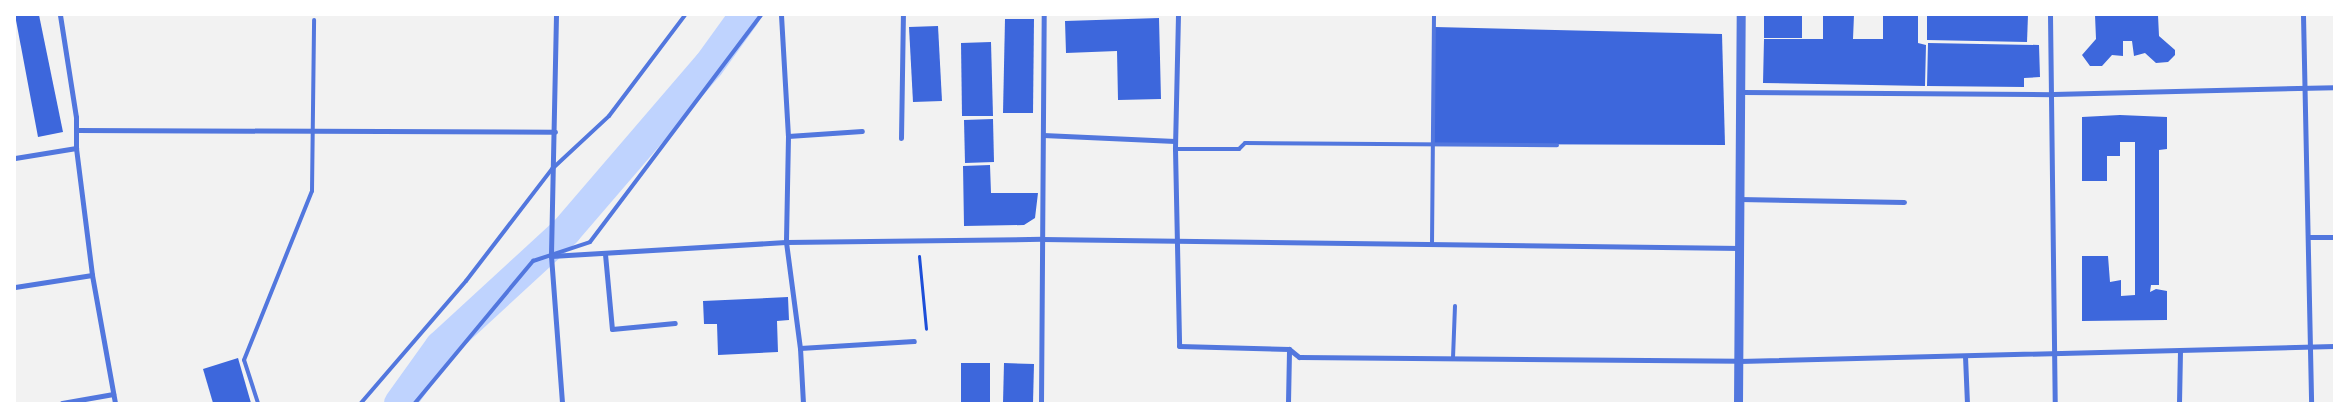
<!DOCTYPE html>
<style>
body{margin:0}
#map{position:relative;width:2349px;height:418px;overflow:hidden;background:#f2f2f2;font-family:"Source Sans 3",sans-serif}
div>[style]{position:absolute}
.river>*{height:31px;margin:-15.5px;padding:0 15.5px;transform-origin:15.5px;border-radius:15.5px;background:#bfd3fe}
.building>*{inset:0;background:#3d67dc}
.path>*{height:3px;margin:-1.5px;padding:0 1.5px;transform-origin:1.5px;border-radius:1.5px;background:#1d4ed8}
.service>*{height:4px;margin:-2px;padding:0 2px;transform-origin:2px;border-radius:2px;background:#5277de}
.minor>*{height:5px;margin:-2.5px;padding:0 2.5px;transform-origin:2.5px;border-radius:2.5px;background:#5277de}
.tertiary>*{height:9px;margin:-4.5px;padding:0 4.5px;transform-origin:4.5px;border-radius:4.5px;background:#5277de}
span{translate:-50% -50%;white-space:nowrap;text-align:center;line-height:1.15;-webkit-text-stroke:4px #fff;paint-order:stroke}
.frame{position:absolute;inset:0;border:16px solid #fff;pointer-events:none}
</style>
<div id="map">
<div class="river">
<div style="left:399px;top:403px;width:70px;rotate:-54.3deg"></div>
<div style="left:440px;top:346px;width:170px;rotate:-42.6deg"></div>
<div style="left:565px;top:231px;width:219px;rotate:-49.3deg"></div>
<div style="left:708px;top:65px;width:62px;rotate:-54.2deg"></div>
</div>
<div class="building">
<div style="clip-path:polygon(15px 15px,39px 15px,63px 132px,38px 137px)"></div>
<div style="clip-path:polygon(1764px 15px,1802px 15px,1802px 38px,1764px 38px)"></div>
<div style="clip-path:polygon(1823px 15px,1854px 15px,1853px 39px,1883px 39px,1883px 15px,1918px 15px,1918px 43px,1926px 45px,1925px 86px,1763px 83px,1764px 39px,1823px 39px)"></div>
<div style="clip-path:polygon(1927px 15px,2028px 15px,2027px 42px,1927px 40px)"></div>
<div style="clip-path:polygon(2095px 15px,2158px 15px,2159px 36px,2175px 50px,2175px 55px,2168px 62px,2156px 63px,2145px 53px,2134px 56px,2132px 41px,2123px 41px,2123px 56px,2112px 55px,2102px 66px,2090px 66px,2082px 55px,2096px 39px)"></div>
<div style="clip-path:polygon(1159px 18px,1161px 99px,1118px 100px,1117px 51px,1066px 53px,1065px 21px)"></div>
<div style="clip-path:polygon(1005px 19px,1034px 19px,1033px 113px,1003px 113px)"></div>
<div style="clip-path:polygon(938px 26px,942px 101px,913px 102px,909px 27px)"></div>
<div style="clip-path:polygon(1435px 27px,1722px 34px,1725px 145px,1434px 144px)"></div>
<div style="clip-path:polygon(991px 42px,993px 116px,962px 116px,961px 43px)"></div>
<div style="clip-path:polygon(1928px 43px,2039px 45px,2040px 77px,2024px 78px,2024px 87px,1927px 86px)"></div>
<div style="clip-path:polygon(2120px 115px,2167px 117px,2167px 149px,2159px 150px,2159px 285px,2151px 285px,2150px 292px,2156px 289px,2167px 291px,2167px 320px,2082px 321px,2082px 256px,2108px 256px,2110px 282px,2121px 280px,2121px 296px,2135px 295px,2135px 142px,2120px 142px,2120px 156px,2107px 156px,2107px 181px,2082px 181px,2082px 117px)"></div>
<div style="clip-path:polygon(993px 119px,994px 162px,965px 163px,964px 120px)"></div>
<div style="clip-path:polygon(990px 165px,991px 193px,1038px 193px,1035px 218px,1024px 225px,964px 226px,963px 166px)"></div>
<div style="clip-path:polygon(788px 297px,789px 320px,777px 321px,778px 352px,718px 355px,717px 324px,704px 324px,703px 301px)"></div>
<div style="clip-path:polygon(238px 358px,251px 403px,213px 403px,203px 369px)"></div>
<div style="clip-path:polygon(961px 363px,990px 363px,990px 403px,961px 403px)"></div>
<div style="clip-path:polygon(1004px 363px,1034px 364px,1033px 403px,1003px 403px)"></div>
</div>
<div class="path">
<div style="left:919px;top:256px;width:73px;rotate:84.5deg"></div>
</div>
<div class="service">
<div style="left:1175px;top:149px;width:64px"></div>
<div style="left:1239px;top:149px;width:8px;rotate:-45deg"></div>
<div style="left:1245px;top:143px;width:312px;rotate:0.4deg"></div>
<div style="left:1432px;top:244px;width:229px;rotate:-89.5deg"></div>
<div style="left:1453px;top:358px;width:52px;rotate:-87.8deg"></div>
<div style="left:258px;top:403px;width:45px;rotate:-108deg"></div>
<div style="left:244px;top:360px;width:182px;rotate:-68.1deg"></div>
<div style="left:312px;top:191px;width:171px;rotate:-89.3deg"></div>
<div style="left:361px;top:403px;width:161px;rotate:-49.3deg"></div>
<div style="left:466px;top:281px;width:141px;rotate:-52.5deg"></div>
<div style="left:552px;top:169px;width:78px;rotate:-42.9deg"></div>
<div style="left:609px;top:116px;width:126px;rotate:-53deg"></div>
<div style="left:415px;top:403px;width:185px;rotate:-50.3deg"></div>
<div style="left:533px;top:261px;width:60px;rotate:-18.4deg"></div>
<div style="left:590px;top:242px;width:284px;rotate:-53deg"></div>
</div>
<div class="minor">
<div style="left:60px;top:15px;width:103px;rotate:81.1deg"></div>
<div style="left:76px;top:117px;width:31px;rotate:90deg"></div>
<div style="left:76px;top:148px;width:128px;rotate:82.8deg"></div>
<div style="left:92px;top:275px;width:130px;rotate:79.8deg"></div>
<div style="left:556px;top:15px;width:241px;rotate:91.2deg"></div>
<div style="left:551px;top:256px;width:147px;rotate:85.7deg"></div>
<div style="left:781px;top:15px;width:121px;rotate:86.7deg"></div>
<div style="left:788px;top:136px;width:106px;rotate:91.1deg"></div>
<div style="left:786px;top:242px;width:107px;rotate:82.5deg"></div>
<div style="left:800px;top:348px;width:55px;rotate:86.9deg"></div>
<div style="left:1178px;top:15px;width:134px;rotate:91.3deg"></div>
<div style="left:1175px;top:149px;width:197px;rotate:88.8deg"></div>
<div style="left:1179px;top:346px;width:110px;rotate:1.6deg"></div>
<div style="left:1289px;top:349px;width:13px;rotate:39deg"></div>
<div style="left:1299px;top:357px;width:440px;rotate:0.5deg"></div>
<div style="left:1739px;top:361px;width:595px;rotate:-1.44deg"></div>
<div style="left:2050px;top:15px;width:388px;rotate:89.3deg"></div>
<div style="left:2303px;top:15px;width:388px;rotate:88.8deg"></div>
<div style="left:1742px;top:92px;width:311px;rotate:0.4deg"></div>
<div style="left:2053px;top:94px;width:281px;rotate:-1.4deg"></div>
<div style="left:76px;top:130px;width:479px;rotate:0.2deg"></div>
<div style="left:1043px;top:135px;width:132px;rotate:2.6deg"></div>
<div style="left:788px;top:136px;width:74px;rotate:-3.9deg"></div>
<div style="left:901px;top:138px;width:123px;rotate:-89.1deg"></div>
<div style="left:15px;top:158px;width:62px;rotate:-9.3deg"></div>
<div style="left:1739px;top:199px;width:165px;rotate:1deg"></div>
<div style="left:2308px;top:237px;width:26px"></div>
<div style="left:605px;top:254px;width:75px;rotate:84.7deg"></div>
<div style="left:612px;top:329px;width:63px;rotate:-5.4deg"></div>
<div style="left:551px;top:256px;width:235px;rotate:-3.4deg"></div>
<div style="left:786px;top:242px;width:256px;rotate:-0.7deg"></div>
<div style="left:1042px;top:239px;width:699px;rotate:0.74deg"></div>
<div style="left:15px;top:287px;width:78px;rotate:-8.9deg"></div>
<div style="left:800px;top:348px;width:114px;rotate:-3.5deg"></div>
<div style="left:1965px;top:356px;width:47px;rotate:87.6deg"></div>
<div style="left:62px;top:403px;width:52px;rotate:-10deg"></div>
<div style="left:1041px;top:403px;width:388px;rotate:-89.6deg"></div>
<div style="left:1288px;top:403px;width:54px;rotate:-88.9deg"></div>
<div style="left:2179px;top:403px;width:52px;rotate:-88.9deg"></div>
</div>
<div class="tertiary">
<div style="left:1738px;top:403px;width:388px;rotate:-89.6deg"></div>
</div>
<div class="frame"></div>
</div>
